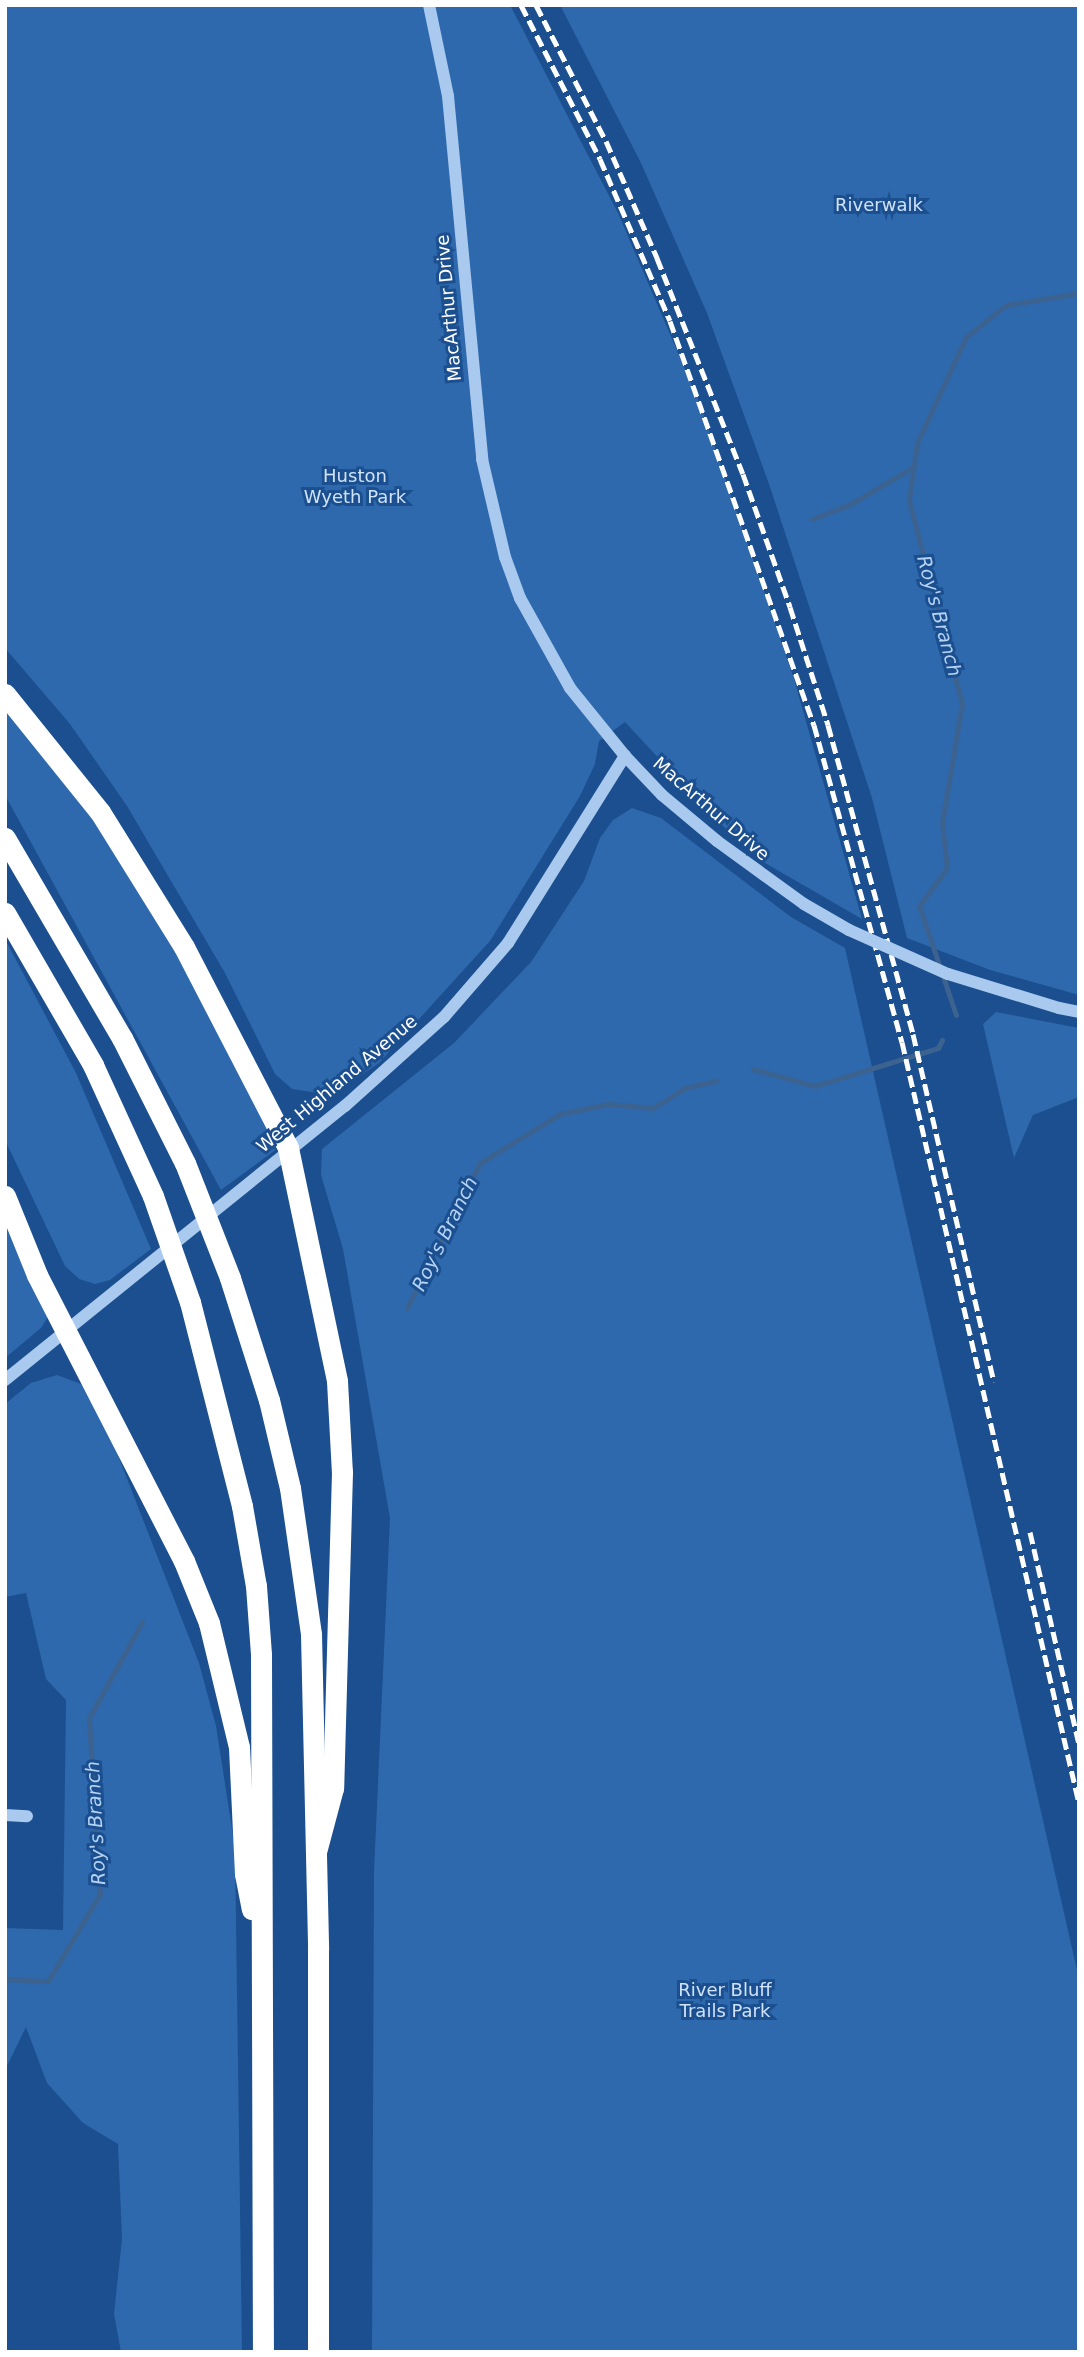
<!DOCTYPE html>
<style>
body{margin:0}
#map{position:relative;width:1084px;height:2357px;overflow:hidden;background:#1b4f8f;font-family:"DejaVu Sans",sans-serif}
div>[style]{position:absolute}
.green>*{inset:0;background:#2e69ad}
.stream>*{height:5px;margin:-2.5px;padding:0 2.5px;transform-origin:2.5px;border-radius:2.5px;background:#3c6290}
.minor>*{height:12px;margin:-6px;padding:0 6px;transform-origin:6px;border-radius:6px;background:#a9c9ee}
.highway>*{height:21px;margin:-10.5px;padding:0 10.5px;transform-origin:10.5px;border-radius:10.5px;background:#fff}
.rail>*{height:5px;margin-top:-2.5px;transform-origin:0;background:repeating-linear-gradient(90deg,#fff 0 12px,transparent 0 17px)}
.minor-bridge>*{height:12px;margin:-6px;padding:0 6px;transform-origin:6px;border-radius:6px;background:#a9c9ee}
.highway-bridge>*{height:21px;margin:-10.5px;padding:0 10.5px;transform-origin:10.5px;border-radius:10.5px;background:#fff}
span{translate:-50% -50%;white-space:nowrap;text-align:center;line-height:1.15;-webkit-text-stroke:6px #1b4f8f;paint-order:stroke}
.park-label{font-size:18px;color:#cfe3fa}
.street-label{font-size:18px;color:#fff}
.water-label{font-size:19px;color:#b5d3f5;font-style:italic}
.frame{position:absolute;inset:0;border:7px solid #fff;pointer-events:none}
</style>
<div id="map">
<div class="green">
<div style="clip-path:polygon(5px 5px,510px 5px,618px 213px,700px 404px,794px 679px,862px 919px,765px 863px,715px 819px,625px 722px,599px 741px,595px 764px,580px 796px,490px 941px,379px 1063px,350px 1083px,319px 1093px,292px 1089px,275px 1074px,225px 973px,127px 806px,70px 724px,5px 648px)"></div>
<div style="clip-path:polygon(560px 5px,1079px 5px,1079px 995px,990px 970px,907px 938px,872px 798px,769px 484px,707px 313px,641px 163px)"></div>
<div style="clip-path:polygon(5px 687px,97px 801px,278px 1140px,274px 1151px,221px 1190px,5px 795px)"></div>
<div style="clip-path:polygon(632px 808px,661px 818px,791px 917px,845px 948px,1079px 1979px,1079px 2352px,372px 2352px,374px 1872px,390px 1518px,343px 1249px,321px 1175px,322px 1149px,454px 1043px,531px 962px,584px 881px,600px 838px,613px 820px)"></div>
<div style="clip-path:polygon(5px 939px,76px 1073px,151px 1249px,110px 1280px,95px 1284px,79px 1279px,65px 1266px,5px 1140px)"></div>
<div style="clip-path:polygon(996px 1012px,1079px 1028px,1079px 1097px,1033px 1115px,1014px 1158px,983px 1024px)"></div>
<div style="clip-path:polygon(5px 1219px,49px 1315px,41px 1328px,5px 1358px)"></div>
<div style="clip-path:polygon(57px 1375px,81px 1384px,99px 1407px,199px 1663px,216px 1726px,235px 1848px,242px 2352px,121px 2352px,114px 2314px,122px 2239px,118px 2144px,83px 2123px,47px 2083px,26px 2027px,5px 2070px,5px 1928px,63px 1930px,66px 1700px,46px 1679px,26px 1593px,5px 1597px,5px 1404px,31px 1383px)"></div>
</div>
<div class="stream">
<div style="left:812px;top:519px;width:42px;rotate:-21deg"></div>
<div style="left:851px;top:504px;width:72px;rotate:-30.8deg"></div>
<div style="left:956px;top:1015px;width:115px;rotate:-108.7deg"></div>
<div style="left:919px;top:906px;width:47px;rotate:-53.6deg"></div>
<div style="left:947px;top:868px;width:45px;rotate:-96.3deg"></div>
<div style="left:942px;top:823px;width:121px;rotate:-80.5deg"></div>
<div style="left:962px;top:704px;width:211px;rotate:-104.6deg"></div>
<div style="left:909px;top:500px;width:58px;rotate:-82deg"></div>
<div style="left:917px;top:443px;width:117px;rotate:-65.2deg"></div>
<div style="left:966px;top:337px;width:51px;rotate:-38.7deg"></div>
<div style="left:1006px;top:305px;width:74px;rotate:-9.3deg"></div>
<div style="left:753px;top:1069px;width:64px;rotate:15.3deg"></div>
<div style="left:815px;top:1086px;width:129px;rotate:-17.2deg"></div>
<div style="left:938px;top:1048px;width:9px;rotate:-63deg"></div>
<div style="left:407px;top:1308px;width:162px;rotate:-63.3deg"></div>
<div style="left:480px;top:1163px;width:94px;rotate:-31.5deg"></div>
<div style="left:560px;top:1114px;width:49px;rotate:-11.8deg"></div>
<div style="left:608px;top:1104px;width:45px;rotate:5.1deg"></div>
<div style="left:653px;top:1108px;width:38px;rotate:-32deg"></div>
<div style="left:685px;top:1088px;width:32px;rotate:-13deg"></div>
<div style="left:5px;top:1979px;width:43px;rotate:2.7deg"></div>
<div style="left:48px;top:1981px;width:101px;rotate:-59.1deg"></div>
<div style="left:100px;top:1894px;width:176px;rotate:-93.6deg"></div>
<div style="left:89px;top:1718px;width:110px;rotate:-61.1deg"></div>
</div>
<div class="minor">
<div style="left:429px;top:5px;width:93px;rotate:78.2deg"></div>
<div style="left:448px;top:96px;width:365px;rotate:84.6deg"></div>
<div style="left:482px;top:459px;width:101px;rotate:76.8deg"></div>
<div style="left:505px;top:557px;width:44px;rotate:69.9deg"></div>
<div style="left:520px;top:598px;width:103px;rotate:60.9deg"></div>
<div style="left:570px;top:688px;width:87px;rotate:51deg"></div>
<div style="left:625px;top:756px;width:54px;rotate:46.5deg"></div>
<div style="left:662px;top:795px;width:72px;rotate:39.9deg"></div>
<div style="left:717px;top:841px;width:107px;rotate:35.9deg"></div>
<div style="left:1059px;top:1008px;width:20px;rotate:11deg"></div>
<div style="left:5px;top:1380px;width:437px;rotate:-38.9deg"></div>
<div style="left:345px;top:1106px;width:133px;rotate:-42deg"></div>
<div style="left:444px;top:1017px;width:98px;rotate:-49.1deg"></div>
<div style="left:508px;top:943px;width:221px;rotate:-58deg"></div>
<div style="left:5px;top:1815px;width:22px;rotate:3deg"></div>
</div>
<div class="highway">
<div style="left:5px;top:694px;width:151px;rotate:51.2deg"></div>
<div style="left:100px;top:812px;width:159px;rotate:58.1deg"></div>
<div style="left:184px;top:947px;width:226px;rotate:62.6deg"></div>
<div style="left:288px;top:1148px;width:238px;rotate:78.1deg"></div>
<div style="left:337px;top:1381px;width:91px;rotate:86.9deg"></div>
<div style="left:342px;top:1472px;width:316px;rotate:91.6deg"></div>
<div style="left:333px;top:1788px;width:66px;rotate:104.9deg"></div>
<div style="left:5px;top:838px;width:232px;rotate:59.7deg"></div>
<div style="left:122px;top:1038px;width:140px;rotate:63.3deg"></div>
<div style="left:5px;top:913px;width:176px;rotate:59.9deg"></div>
<div style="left:93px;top:1065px;width:144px;rotate:65.4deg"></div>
<div style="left:5px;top:1196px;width:85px;rotate:67.9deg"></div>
<div style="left:37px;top:1275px;width:322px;rotate:62.8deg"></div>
<div style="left:184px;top:1561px;width:67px;rotate:68deg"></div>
<div style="left:209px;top:1623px;width:128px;rotate:76.4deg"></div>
<div style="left:239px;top:1747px;width:127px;rotate:87.3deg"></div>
<div style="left:245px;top:1874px;width:36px;rotate:79deg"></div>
<div style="left:230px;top:1278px;width:128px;rotate:72.3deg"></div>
<div style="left:269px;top:1400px;width:90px;rotate:76.6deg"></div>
<div style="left:290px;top:1488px;width:148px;rotate:81.8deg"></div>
<div style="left:311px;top:1634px;width:315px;rotate:88.7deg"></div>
<div style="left:318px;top:1949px;width:403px;rotate:90deg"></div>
<div style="left:190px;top:1302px;width:211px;rotate:75.7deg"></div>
<div style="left:242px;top:1506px;width:81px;rotate:80.1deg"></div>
<div style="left:256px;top:1586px;width:68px;rotate:85.8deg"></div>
<div style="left:261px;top:1654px;width:698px;rotate:89.84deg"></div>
</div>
<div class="rail">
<div style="left:521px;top:5px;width:173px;rotate:62.8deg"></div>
<div style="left:600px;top:159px;width:176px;rotate:66.6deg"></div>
<div style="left:670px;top:321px;width:429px;rotate:70.4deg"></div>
<div style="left:814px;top:725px;width:329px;rotate:74.5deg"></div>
<div style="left:902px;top:1042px;width:781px;rotate:76.91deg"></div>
<div style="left:536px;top:5px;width:153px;rotate:62.8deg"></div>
<div style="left:606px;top:141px;width:128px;rotate:66.4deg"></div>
<div style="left:657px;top:258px;width:232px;rotate:68.3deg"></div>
<div style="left:743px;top:474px;width:141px;rotate:70.5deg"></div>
<div style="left:790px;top:607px;width:124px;rotate:72.1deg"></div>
<div style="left:828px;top:725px;width:320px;rotate:74.6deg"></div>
<div style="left:913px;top:1034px;width:357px;rotate:76.9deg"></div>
<div style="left:1030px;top:1532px;width:219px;rotate:77deg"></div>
</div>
<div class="minor-bridge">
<div style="left:804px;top:904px;width:52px;rotate:30deg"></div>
<div style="left:849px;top:930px;width:108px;rotate:24deg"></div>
<div style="left:948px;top:974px;width:116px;rotate:17deg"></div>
</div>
<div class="highway-bridge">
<div style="left:185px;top:1163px;width:123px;rotate:68.6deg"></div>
<div style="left:153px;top:1196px;width:112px;rotate:70.8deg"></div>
</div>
<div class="park-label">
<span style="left:879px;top:205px">Riverwalk</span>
<span style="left:355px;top:487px">Huston<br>Wyeth Park</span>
<span style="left:725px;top:2001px">River Bluff<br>Trails Park</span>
</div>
<div class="street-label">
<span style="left:449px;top:308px;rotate:-95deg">MacArthur Drive</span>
<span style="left:711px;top:809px;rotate:41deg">MacArthur Drive</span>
<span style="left:337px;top:1084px;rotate:-40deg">West Highland Avenue</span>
</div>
<div class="water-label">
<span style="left:939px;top:616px;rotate:75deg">Roy's Branch</span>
<span style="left:445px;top:1234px;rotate:-64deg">Roy's Branch</span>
<span style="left:96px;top:1823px;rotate:-93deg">Roy's Branch</span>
</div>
<div class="frame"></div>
</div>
